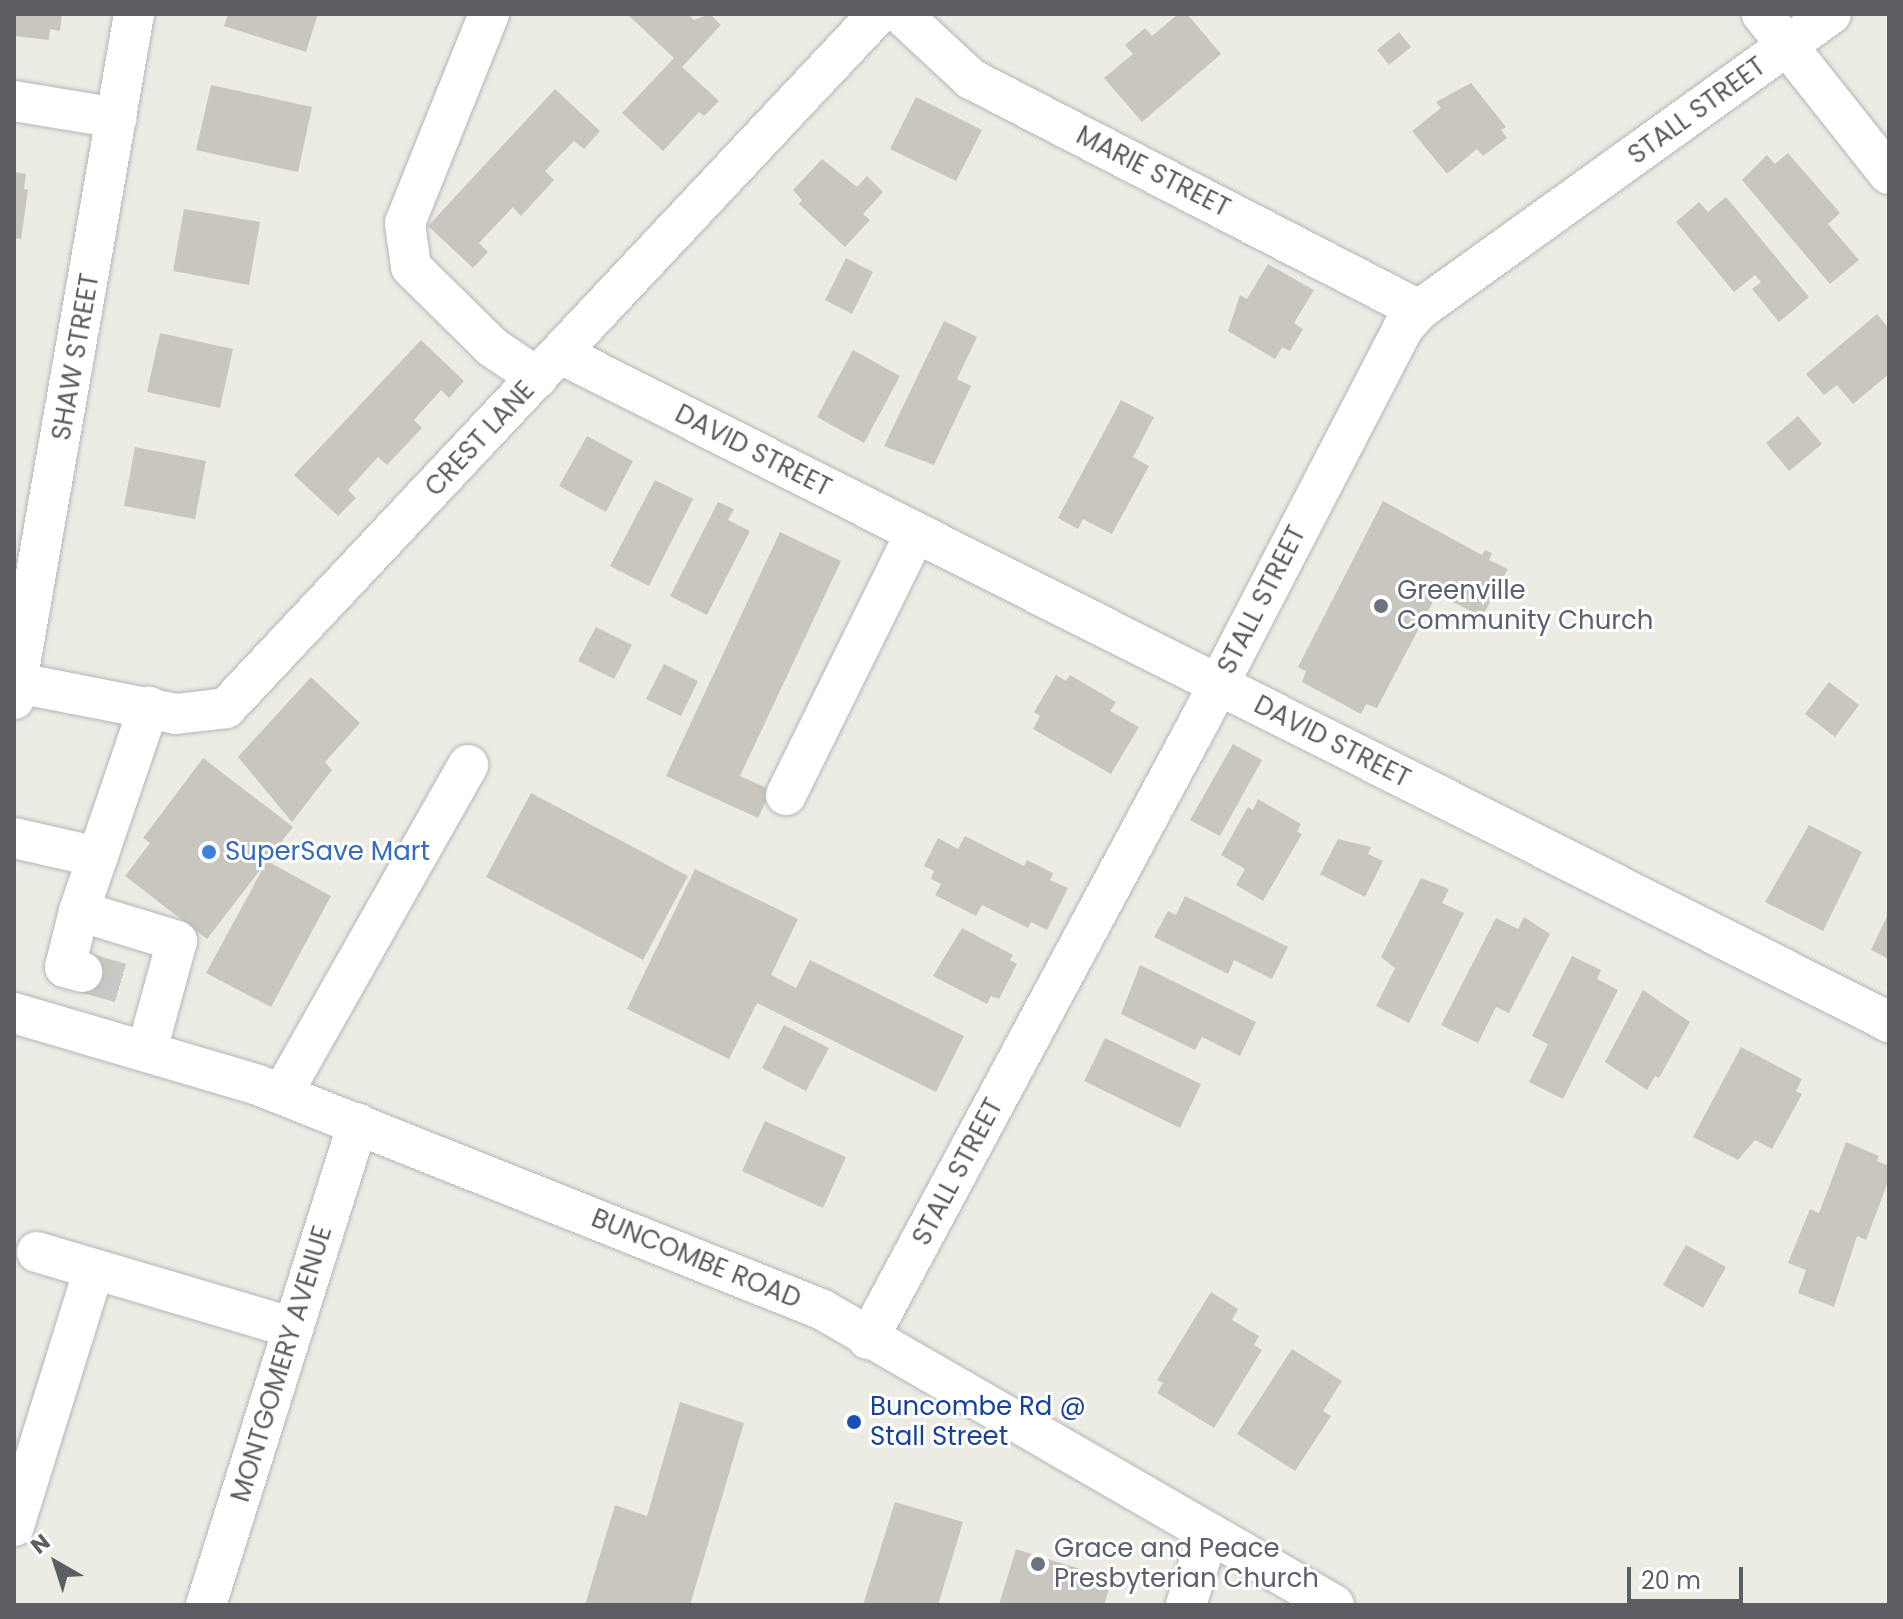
<!DOCTYPE html>
<style>
body{margin:0}
#map{position:relative;width:1903px;height:1619px;overflow:hidden;background:#edece4;font-family:Poppins,sans-serif}
div>[style]{position:absolute}
.building>*{inset:0;background:#c9c6c0}
.minor-tunnel>*{height:40px;margin-top:-20px;transform-origin:0;background:repeating-linear-gradient(90deg,#c9c8c4 0 40px,transparent 0 60px)}
.roads{filter:drop-shadow(0 0 2px #b4b6ba) drop-shadow(0 0 2px #b4b6ba)}
.minor>*{height:40px;margin:-20px;padding:0 20px;transform-origin:20px;border-radius:20px;background:#fff}
.dots>*{width:22px;height:22px;translate:-50% -50%;box-sizing:border-box;border:4px solid #fff;border-radius:50%}
span{translate:-50% -50%;white-space:nowrap;text-align:center;line-height:1.15;-webkit-text-stroke:6px #fff;paint-order:stroke}
.street-label{font-size:26px;color:#5c5e63}
.worship-label{font-size:26px;color:#5b616d}
.left{translate:0 -50%;text-align:left}
.shop-label{font-size:26px;color:#366cbe}
.transit-label{font-size:26px;color:#164399}
.frame{position:absolute;inset:0;border:16px solid #5c5e63;pointer-events:none}
.north{position:absolute;left:16px;top:1523px;width:80px;height:80px;-webkit-text-stroke:6px #fff;paint-order:stroke;rotate:321deg;font-size:22px;font-weight:700;line-height:32px;text-align:center;color:#5c5e63}
.north::after{content:'';display:block;margin:auto;width:28px;height:36px;background:#5c5e63;clip-path:polygon(50% 0,100% 100%,50% 72%,0 100%)}
.scale{position:absolute;left:1627px;top:1567px;width:116px;height:36px;box-sizing:border-box;border:4px solid #5c5e63;border-top:0;padding-left:10px;font-size:24px;line-height:28px;white-space:nowrap;color:#5c5e63;-webkit-text-stroke:6px #fff;paint-order:stroke}
</style>
<div id="map">
<div class="building">
<div style="clip-path:polygon(14px 14px,62px 14px,60px 31px,50px 29px,49px 40px,14px 36px)"></div>
<div style="clip-path:polygon(228px 14px,318px 14px,306px 52px,224px 26px)"></div>
<div style="clip-path:polygon(627px 14px,688px 14px,694px 20px,710px 14px,721px 25px,682px 67px,719px 101px,704px 116px,699px 112px,663px 151px,622px 113px,674px 58px)"></div>
<div style="clip-path:polygon(1178px 14px,1187px 14px,1221px 54px,1142px 122px,1104px 78px,1133px 54px,1125px 45px,1145px 28px,1152px 36px)"></div>
<div style="clip-path:polygon(1399px 32px,1411px 47px,1389px 65px,1377px 50px)"></div>
<div style="clip-path:polygon(1471px 83px,1506px 127px,1501px 130px,1507px 138px,1483px 156px,1477px 149px,1447px 174px,1412px 131px,1441px 108px,1436px 102px)"></div>
<div style="clip-path:polygon(211px 85px,312px 107px,298px 172px,196px 150px)"></div>
<div style="clip-path:polygon(555px 89px,600px 131px,584px 149px,574px 141px,545px 171px,554px 180px,521px 216px,513px 207px,479px 243px,488px 252px,473px 268px,428px 226px)"></div>
<div style="clip-path:polygon(916px 97px,982px 130px,956px 181px,890px 149px)"></div>
<div style="clip-path:polygon(1788px 153px,1840px 213px,1828px 224px,1859px 260px,1830px 284px,1742px 180px,1767px 155px,1775px 164px)"></div>
<div style="clip-path:polygon(822px 159px,857px 187px,867px 176px,883px 192px,863px 214px,870px 220px,845px 247px,799px 204px,802px 200px,793px 190px)"></div>
<div style="clip-path:polygon(14px 172px,26px 174px,24px 189px,28px 190px,21px 239px,14px 238px)"></div>
<div style="clip-path:polygon(1726px 197px,1809px 297px,1779px 322px,1752px 289px,1761px 282px,1755px 275px,1734px 292px,1676px 222px,1699px 202px,1708px 212px)"></div>
<div style="clip-path:polygon(184px 209px,260px 222px,249px 285px,173px 271px)"></div>
<div style="clip-path:polygon(846px 258px,873px 272px,852px 314px,825px 300px)"></div>
<div style="clip-path:polygon(1268px 264px,1314px 290px,1294px 323px,1303px 329px,1290px 351px,1282px 347px,1275px 359px,1228px 331px,1240px 295px,1247px 299px)"></div>
<div style="clip-path:polygon(1877px 314px,1889px 329px,1889px 374px,1853px 404px,1837px 385px,1824px 395px,1806px 374px)"></div>
<div style="clip-path:polygon(944px 321px,977px 337px,957px 379px,971px 386px,934px 465px,884px 446px)"></div>
<div style="clip-path:polygon(160px 333px,233px 349px,220px 408px,147px 392px)"></div>
<div style="clip-path:polygon(421px 340px,464px 381px,449px 398px,441px 390px,414px 420px,422px 428px,387px 465px,378px 457px,348px 490px,356px 498px,338px 516px,294px 475px)"></div>
<div style="clip-path:polygon(853px 350px,900px 376px,864px 443px,817px 417px)"></div>
<div style="clip-path:polygon(1121px 400px,1154px 417px,1133px 457px,1149px 466px,1112px 534px,1083px 519px,1078px 529px,1058px 518px)"></div>
<div style="clip-path:polygon(1798px 416px,1822px 444px,1789px 471px,1766px 443px)"></div>
<div style="clip-path:polygon(587px 436px,633px 461px,606px 512px,559px 486px)"></div>
<div style="clip-path:polygon(135px 447px,206px 461px,195px 519px,124px 506px)"></div>
<div style="clip-path:polygon(655px 480px,693px 499px,649px 586px,610px 566px)"></div>
<div style="clip-path:polygon(1383px 501px,1482px 555px,1485px 550px,1492px 553px,1489px 560px,1508px 569px,1482px 617px,1437px 594px,1377px 708px,1366px 704px,1361px 714px,1302px 682px,1306px 671px,1298px 667px)"></div>
<div style="clip-path:polygon(718px 502px,734px 509px,728px 520px,750px 531px,707px 615px,670px 596px)"></div>
<div style="clip-path:polygon(780px 532px,841px 561px,740px 776px,771px 790px,758px 818px,666px 776px)"></div>
<div style="clip-path:polygon(596px 627px,632px 645px,614px 679px,578px 661px)"></div>
<div style="clip-path:polygon(664px 664px,698px 681px,681px 716px,646px 699px)"></div>
<div style="clip-path:polygon(1056px 675px,1066px 681px,1070px 675px,1116px 702px,1110px 711px,1139px 727px,1111px 774px,1033px 729px,1040px 716px,1034px 712px)"></div>
<div style="clip-path:polygon(311px 677px,360px 723px,325px 762px,332px 770px,292px 822px,238px 757px)"></div>
<div style="clip-path:polygon(1829px 682px,1859px 705px,1835px 737px,1805px 714px)"></div>
<div style="clip-path:polygon(1233px 744px,1262px 760px,1220px 836px,1190px 820px)"></div>
<div style="clip-path:polygon(203px 758px,293px 827px,207px 939px,125px 876px,150px 843px,143px 838px)"></div>
<div style="clip-path:polygon(531px 793px,688px 876px,643px 960px,486px 877px)"></div>
<div style="clip-path:polygon(1258px 799px,1301px 824px,1297px 832px,1302px 834px,1263px 901px,1236px 885px,1245px 869px,1221px 855px,1248px 807px,1253px 810px)"></div>
<div style="clip-path:polygon(1809px 825px,1862px 852px,1823px 931px,1765px 902px)"></div>
<div style="clip-path:polygon(965px 836px,1024px 866px,1027px 860px,1053px 873px,1050px 880px,1068px 888px,1047px 930px,1031px 922px,1028px 928px,982px 905px,976px 916px,935px 895px,941px 884px,931px 879px,934px 871px,924px 866px,938px 838px,958px 849px)"></div>
<div style="clip-path:polygon(1338px 839px,1371px 847px,1368px 854px,1383px 861px,1365px 897px,1320px 874px)"></div>
<div style="clip-path:polygon(267px 861px,331px 896px,271px 1007px,206px 973px)"></div>
<div style="clip-path:polygon(695px 869px,798px 919px,771px 975px,796px 988px,810px 960px,964px 1036px,936px 1092px,757px 1003px,729px 1059px,627px 1009px)"></div>
<div style="clip-path:polygon(1421px 878px,1449px 889px,1442px 903px,1464px 913px,1409px 1023px,1376px 1006px,1395px 968px,1381px 957px)"></div>
<div style="clip-path:polygon(1185px 896px,1288px 947px,1272px 979px,1234px 960px,1228px 974px,1154px 937px,1168px 911px,1176px 915px)"></div>
<div style="clip-path:polygon(1889px 912px,1889px 959px,1871px 950px)"></div>
<div style="clip-path:polygon(1524px 917px,1550px 934px,1509px 1013px,1496px 1007px,1478px 1043px,1441px 1025px,1496px 918px,1518px 929px)"></div>
<div style="clip-path:polygon(962px 928px,1013px 955px,1010px 960px,1017px 964px,999px 999px,991px 996px,987px 1004px,933px 976px)"></div>
<div style="clip-path:polygon(1572px 956px,1601px 970px,1597px 979px,1618px 990px,1563px 1099px,1529px 1082px,1548px 1044px,1532px 1036px)"></div>
<div style="clip-path:polygon(1140px 965px,1256px 1022px,1240px 1056px,1202px 1037px,1195px 1050px,1121px 1014px)"></div>
<div style="clip-path:polygon(1643px 990px,1690px 1022px,1659px 1078px,1655px 1076px,1647px 1090px,1605px 1062px)"></div>
<div style="clip-path:polygon(784px 1025px,829px 1048px,806px 1091px,762px 1068px)"></div>
<div style="clip-path:polygon(1105px 1038px,1201px 1084px,1180px 1128px,1084px 1081px)"></div>
<div style="clip-path:polygon(1741px 1047px,1802px 1079px,1796px 1091px,1802px 1094px,1772px 1149px,1755px 1140px,1738px 1160px,1693px 1137px)"></div>
<div style="clip-path:polygon(765px 1121px,846px 1157px,823px 1208px,742px 1171px)"></div>
<div style="clip-path:polygon(1846px 1142px,1879px 1156px,1877px 1161px,1889px 1166px,1889px 1179px,1866px 1240px,1857px 1236px,1834px 1307px,1798px 1293px,1806px 1270px,1788px 1263px,1810px 1209px,1819px 1213px)"></div>
<div style="clip-path:polygon(1686px 1245px,1726px 1267px,1703px 1308px,1663px 1285px)"></div>
<div style="clip-path:polygon(1211px 1292px,1238px 1309px,1232px 1320px,1259px 1336px,1254px 1345px,1262px 1350px,1214px 1428px,1157px 1393px,1163px 1383px,1157px 1380px)"></div>
<div style="clip-path:polygon(1292px 1349px,1342px 1381px,1323px 1411px,1331px 1416px,1295px 1471px,1237px 1434px)"></div>
<div style="clip-path:polygon(680px 1402px,744px 1423px,690px 1605px,585px 1605px,615px 1505px,647px 1516px)"></div>
<div style="clip-path:polygon(895px 1502px,963px 1522px,938px 1605px,863px 1605px)"></div>
<div style="clip-path:polygon(1016px 1549px,1112px 1579px,1104px 1605px,999px 1605px)"></div>
</div>
<div class="minor-tunnel">
<div style="left:82px;top:972px;width:51px;rotate:15.9deg"></div>
</div>
<div class="roads">
<div class="minor">
<div style="left:489px;top:14px;width:225px;rotate:111.9deg"></div>
<div style="left:405px;top:223px;width:44px;rotate:82.2deg"></div>
<div style="left:411px;top:267px;width:114px;rotate:44.6deg"></div>
<div style="left:492px;top:347px;width:55px;rotate:34deg"></div>
<div style="left:901px;top:14px;width:96px;rotate:42.9deg"></div>
<div style="left:971px;top:79px;width:504px;rotate:27.28deg"></div>
<div style="left:1762px;top:14px;width:204px;rotate:51.6deg"></div>
<div style="left:14px;top:101px;width:104px;rotate:9.4deg"></div>
<div style="left:561px;top:354px;width:1487px;rotate:26.7deg"></div>
<div style="left:18px;top:683px;width:161px;rotate:11.1deg"></div>
<div style="left:176px;top:714px;width:50px;rotate:-6.8deg"></div>
<div style="left:226px;top:708px;width:952px;rotate:-46.79deg"></div>
<div style="left:14px;top:699px;width:695px;rotate:-80.06deg"></div>
<div style="left:786px;top:795px;width:291px;rotate:-63.7deg"></div>
<div style="left:14px;top:838px;width:86px;rotate:12.7deg"></div>
<div style="left:79px;top:911px;width:58px;rotate:104deg"></div>
<div style="left:65px;top:967px;width:18px;rotate:16deg"></div>
<div style="left:14px;top:1013px;width:254px;rotate:16.4deg"></div>
<div style="left:258px;top:1085px;width:606px;rotate:21.7deg"></div>
<div style="left:821px;top:1309px;width:592px;rotate:29.98deg"></div>
<div style="left:147px;top:1050px;width:113px;rotate:-74.6deg"></div>
<div style="left:177px;top:941px;width:102px;rotate:-163deg"></div>
<div style="left:79px;top:911px;width:216px;rotate:-71.1deg"></div>
<div style="left:282px;top:1094px;width:378px;rotate:-60.5deg"></div>
<div style="left:37px;top:1252px;width:267px;rotate:16.5deg"></div>
<div style="left:868px;top:1339px;width:700px;rotate:-61.79deg"></div>
<div style="left:1199px;top:722px;width:444px;rotate:-62.6deg"></div>
<div style="left:1403px;top:328px;width:24px;rotate:-48deg"></div>
<div style="left:1419px;top:310px;width:507px;rotate:-35.7deg"></div>
<div style="left:14px;top:1526px;width:269px;rotate:-72.7deg"></div>
<div style="left:206px;top:1605px;width:505px;rotate:-72.5deg"></div>
<div style="left:1186px;top:1605px;width:73px;rotate:-72.6deg"></div>
</div>
</div>
<div class="dots">
<div style="left:1381px;top:606px;background:#6b7280"></div>
<div style="left:209px;top:852px;background:#3f7fe0"></div>
<div style="left:854px;top:1422px;background:#1a4fb4"></div>
<div style="left:1038px;top:1564px;background:#6b7280"></div>
</div>
<div class="street-label">
<span style="left:1697px;top:111px;rotate:-36deg">STALL STREET</span>
<span style="left:1153px;top:172px;rotate:27deg">MARIE STREET</span>
<span style="left:76px;top:357px;rotate:-80deg">SHAW STREET</span>
<span style="left:480px;top:439px;rotate:-47deg">CREST LANE</span>
<span style="left:753px;top:451px;rotate:27deg">DAVID STREET</span>
<span style="left:1262px;top:600px;rotate:-63deg">STALL STREET</span>
<span style="left:1332px;top:742px;rotate:27deg">DAVID STREET</span>
<span style="left:958px;top:1172px;rotate:-62deg">STALL STREET</span>
<span style="left:696px;top:1259px;rotate:22deg">BUNCOMBE ROAD</span>
<span style="left:282px;top:1364px;rotate:-73deg">MONTGOMERY AVENUE</span>
</div>
<div class="worship-label">
<span class="left" style="left:1397px;top:606px">Greenville<br>Community Church</span>
<span class="left" style="left:1054px;top:1564px">Grace and Peace<br>Presbyterian Church</span>
</div>
<div class="shop-label">
<span class="left" style="left:225px;top:852px">SuperSave Mart</span>
</div>
<div class="transit-label">
<span class="left" style="left:870px;top:1422px">Buncombe Rd @<br>Stall Street</span>
</div>
<div class="frame"></div>
<div class="north">N</div>
<div class="scale">20 m</div>
</div>
